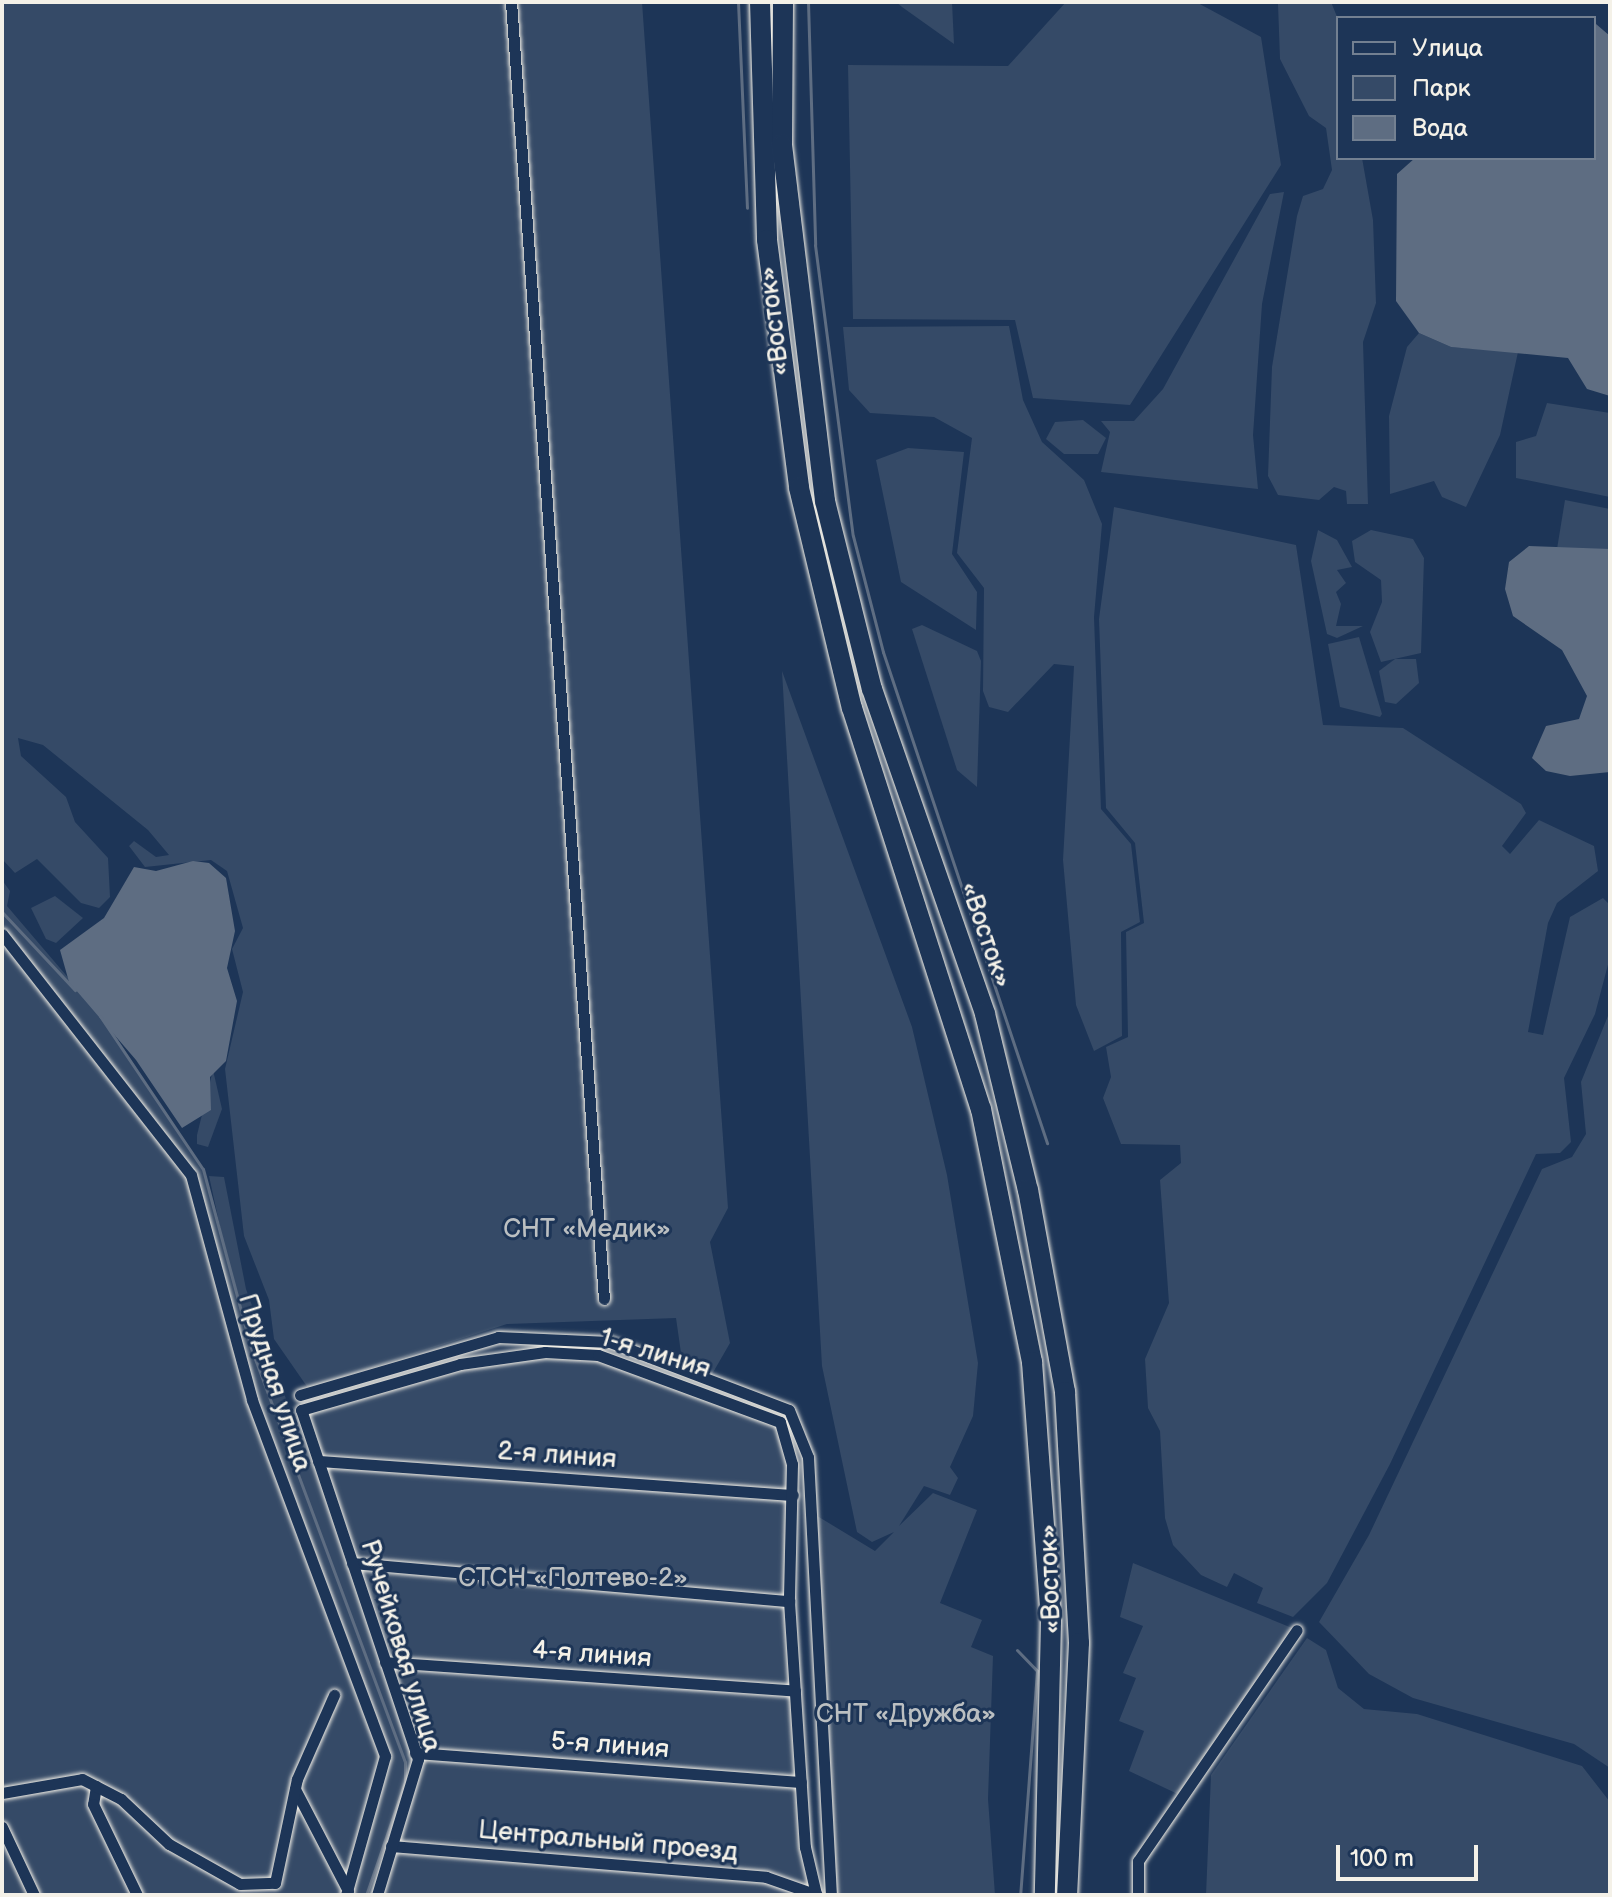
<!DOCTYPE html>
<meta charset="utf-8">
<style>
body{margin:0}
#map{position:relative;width:1612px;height:1897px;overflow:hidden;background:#1d3557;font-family:"Balsamiq Sans",sans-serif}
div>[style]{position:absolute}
.green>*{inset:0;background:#354a67}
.water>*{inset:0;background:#5e6d82}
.stream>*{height:3px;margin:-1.5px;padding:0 1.5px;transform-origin:1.5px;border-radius:1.5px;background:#5e6d82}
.roads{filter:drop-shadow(0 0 2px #f4f1e8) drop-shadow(0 0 2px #f4f1e8)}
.street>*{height:11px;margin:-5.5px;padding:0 5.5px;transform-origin:5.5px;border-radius:5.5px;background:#1d3557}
.highway>*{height:20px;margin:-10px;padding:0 10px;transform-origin:10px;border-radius:10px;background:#1d3557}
span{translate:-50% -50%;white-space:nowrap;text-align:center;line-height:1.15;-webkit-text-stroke:6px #1d3557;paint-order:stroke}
.street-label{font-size:26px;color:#f4f1e8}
.park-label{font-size:26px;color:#bbbfc1}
.frame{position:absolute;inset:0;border:4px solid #f4f1e8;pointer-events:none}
.legend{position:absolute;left:1336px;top:16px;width:260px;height:144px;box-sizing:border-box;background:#1d3557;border:2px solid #738091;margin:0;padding:10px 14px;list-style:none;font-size:24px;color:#f4f1e8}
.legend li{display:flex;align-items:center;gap:16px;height:40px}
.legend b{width:40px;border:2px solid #738091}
.scale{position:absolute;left:1336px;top:1845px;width:142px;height:36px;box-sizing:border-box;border:4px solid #f4f1e8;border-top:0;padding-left:10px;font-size:24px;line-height:28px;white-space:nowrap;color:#f4f1e8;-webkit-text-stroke:6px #1d3557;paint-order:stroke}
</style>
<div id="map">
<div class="green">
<div style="clip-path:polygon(2px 2px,642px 2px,728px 1208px,710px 1242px,730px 1343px,711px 1376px,684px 1374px,676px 1318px,507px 1324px,308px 1388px,274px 1339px,269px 1300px,244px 1236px,225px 1069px,243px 992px,232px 949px,243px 928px,227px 871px,211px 860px,145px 867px,129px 846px,134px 841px,156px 857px,169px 855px,148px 830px,43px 745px,18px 738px,21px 756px,66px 797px,75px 822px,108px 858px,110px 897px,99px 908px,81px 903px,37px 859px,15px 873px,2px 859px)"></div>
<div style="clip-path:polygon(896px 2px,952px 2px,954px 44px,902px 7px)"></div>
<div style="clip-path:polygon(1066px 2px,1196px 2px,1261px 37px,1281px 165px,1130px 405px,1033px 398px,1015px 320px,853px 319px,848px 65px,1008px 66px)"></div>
<div style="clip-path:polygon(1331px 2px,1338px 19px,1338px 158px,1362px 158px,1373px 220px,1376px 303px,1363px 342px,1368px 504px,1347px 504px,1346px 491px,1334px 487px,1319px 500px,1278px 495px,1268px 476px,1272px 367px,1297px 216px,1303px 196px,1323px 189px,1332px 170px,1326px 128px,1309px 116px,1280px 59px,1278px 4px)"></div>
<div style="clip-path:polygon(1284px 192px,1262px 304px,1253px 435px,1258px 489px,1101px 472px,1110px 432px,1101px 421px,1134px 421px,1163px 389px,1270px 194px)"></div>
<div style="clip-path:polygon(1009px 326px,1023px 400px,1042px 442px,1084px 480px,1102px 524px,1094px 617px,1101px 809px,1131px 844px,1140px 922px,1121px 932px,1122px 1036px,1094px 1051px,1076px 1005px,1063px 860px,1074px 666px,1054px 664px,1008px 712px,989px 707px,983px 691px,984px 588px,957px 553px,972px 438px,934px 417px,870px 413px,849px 390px,843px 327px)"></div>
<div style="clip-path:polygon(1419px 333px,1451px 347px,1518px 352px,1500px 435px,1466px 507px,1442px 497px,1434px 481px,1390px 494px,1389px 416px,1407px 347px)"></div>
<div style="clip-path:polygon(1547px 403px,1610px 413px,1610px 497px,1516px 478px,1516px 442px,1536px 436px)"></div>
<div style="clip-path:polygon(1083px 420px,1106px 438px,1098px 454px,1064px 454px,1046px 439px,1055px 422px)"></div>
<div style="clip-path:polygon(908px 448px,964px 452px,952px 554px,977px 592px,976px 630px,901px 582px,876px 460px)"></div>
<div style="clip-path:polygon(1565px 500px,1610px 509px,1610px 549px,1557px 549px)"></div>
<div style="clip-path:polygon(1114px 507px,1296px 545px,1323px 725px,1403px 728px,1521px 804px,1526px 813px,1502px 846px,1510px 854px,1539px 820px,1594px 846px,1598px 871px,1557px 903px,1548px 923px,1528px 1032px,1543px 1035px,1570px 917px,1603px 898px,1610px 905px,1610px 957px,1595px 1014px,1564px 1078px,1571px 1142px,1560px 1153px,1536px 1154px,1390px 1464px,1327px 1583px,1293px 1617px,1257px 1603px,1263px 1588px,1234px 1573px,1227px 1587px,1201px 1575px,1173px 1545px,1165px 1518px,1160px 1431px,1148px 1408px,1145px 1359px,1169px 1303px,1160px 1180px,1181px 1163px,1180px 1145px,1121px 1144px,1103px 1098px,1111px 1077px,1106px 1047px,1128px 1037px,1126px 932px,1144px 923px,1135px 843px,1106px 808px,1099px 619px)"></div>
<div style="clip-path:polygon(1318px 530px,1337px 540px,1352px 567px,1337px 570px,1346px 583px,1336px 592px,1341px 604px,1336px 626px,1363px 626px,1337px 638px,1327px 634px,1311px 561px)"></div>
<div style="clip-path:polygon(1371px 530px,1413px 539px,1424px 558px,1421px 653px,1381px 662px,1370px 632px,1382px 602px,1381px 580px,1355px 562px,1352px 541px)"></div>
<div style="clip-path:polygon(922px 625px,977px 651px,981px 661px,977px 787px,957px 770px,912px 629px)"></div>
<div style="clip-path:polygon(1359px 637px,1382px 714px,1380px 717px,1340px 707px,1328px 644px)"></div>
<div style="clip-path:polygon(1395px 659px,1416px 659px,1419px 683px,1396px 704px,1385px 702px,1379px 671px)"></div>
<div style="clip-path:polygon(782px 671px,912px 1027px,947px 1175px,978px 1363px,973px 1416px,950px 1467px,958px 1478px,950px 1495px,924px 1486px,899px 1526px,933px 1493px,977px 1510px,940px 1603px,982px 1620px,971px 1647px,993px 1656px,988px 1799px,995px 1895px,831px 1895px,809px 1511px,875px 1551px,894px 1532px,872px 1542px,857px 1532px,822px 1366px)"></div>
<div style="clip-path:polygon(2px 880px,10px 891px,7px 906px,106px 1022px,203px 1169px,224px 1245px,209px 1176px,224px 1177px,246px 1289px,293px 1418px,495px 1357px,598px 1355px,766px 1412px,789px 1441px,789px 1601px,817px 1895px,2px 1895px)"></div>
<div style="clip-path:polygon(55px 896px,83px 918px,56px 943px,46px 939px,31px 908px)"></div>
<div style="clip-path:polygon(1610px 1011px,1610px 1768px,1574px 1744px,1413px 1698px,1369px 1674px,1319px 1622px,1369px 1535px,1542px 1169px,1572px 1157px,1586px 1134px,1581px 1082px)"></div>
<div style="clip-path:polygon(213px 1070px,222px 1109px,208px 1147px,197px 1144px,197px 1135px)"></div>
<div style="clip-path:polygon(1133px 1563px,1297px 1630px,1184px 1797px,1129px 1771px,1144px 1731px,1119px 1721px,1136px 1678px,1123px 1673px,1143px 1626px,1120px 1617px)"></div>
<div style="clip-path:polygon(1307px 1638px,1326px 1650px,1338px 1688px,1364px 1709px,1417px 1714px,1582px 1766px,1610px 1802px,1610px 1895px,1206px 1895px,1211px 1775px)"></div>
</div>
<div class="water">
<div style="clip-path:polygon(1596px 24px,1610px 36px,1610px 396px,1587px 389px,1568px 358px,1451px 347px,1419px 333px,1396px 301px,1397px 174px,1415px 158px,1594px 158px)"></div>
<div style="clip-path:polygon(1529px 546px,1610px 549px,1610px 772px,1570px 776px,1546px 771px,1532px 758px,1546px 726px,1579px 719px,1587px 696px,1562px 650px,1513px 616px,1505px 589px,1509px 562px)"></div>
<div style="clip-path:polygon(193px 861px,209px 863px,226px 878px,235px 931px,227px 968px,237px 1001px,226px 1061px,210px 1077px,211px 1110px,182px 1128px,136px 1060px,69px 982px,60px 950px,104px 918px,134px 867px,156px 871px)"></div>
</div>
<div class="stream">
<div style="left:738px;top:2px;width:206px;rotate:87.5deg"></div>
<div style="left:808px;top:2px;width:243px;rotate:88.3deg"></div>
<div style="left:815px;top:245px;width:293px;rotate:82.6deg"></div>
<div style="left:853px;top:536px;width:120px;rotate:75.5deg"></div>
<div style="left:883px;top:652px;width:518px;rotate:71.53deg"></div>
<div style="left:2px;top:912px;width:107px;rotate:46.9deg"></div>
<div style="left:100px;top:1016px;width:184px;rotate:56.1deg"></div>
<div style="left:203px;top:1169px;width:185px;rotate:75deg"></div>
<div style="left:251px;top:1348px;width:442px;rotate:69.6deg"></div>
<div style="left:405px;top:1762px;width:20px;rotate:90deg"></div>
<div style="left:405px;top:1782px;width:120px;rotate:109deg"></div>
<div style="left:1017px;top:1650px;width:29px;rotate:46deg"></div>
<div style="left:1037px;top:1671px;width:225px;rotate:94.3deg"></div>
</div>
<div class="roads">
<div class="street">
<div style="left:511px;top:2px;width:1300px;rotate:85.9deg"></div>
<div style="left:2px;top:934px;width:306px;rotate:51.9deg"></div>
<div style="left:191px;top:1175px;width:233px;rotate:74.8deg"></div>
<div style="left:252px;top:1400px;width:380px;rotate:69.5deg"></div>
<div style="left:385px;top:1756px;width:144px;rotate:105.7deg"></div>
<div style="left:300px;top:1395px;width:206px;rotate:-16.3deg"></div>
<div style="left:498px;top:1337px;width:112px;rotate:2.6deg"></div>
<div style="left:610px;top:1342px;width:191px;rotate:20.8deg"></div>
<div style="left:789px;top:1410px;width:51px;rotate:68deg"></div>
<div style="left:808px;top:1457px;width:439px;rotate:87deg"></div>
<div style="left:318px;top:1461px;width:476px;rotate:4.1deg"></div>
<div style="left:352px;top:1563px;width:439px;rotate:5deg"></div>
<div style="left:385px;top:1662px;width:411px;rotate:4deg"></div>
<div style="left:415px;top:1753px;width:387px;rotate:4.3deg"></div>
<div style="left:96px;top:1786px;width:18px;rotate:99deg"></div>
<div style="left:93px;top:1804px;width:101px;rotate:64.2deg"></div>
<div style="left:295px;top:1789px;width:115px;rotate:62.5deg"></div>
<div style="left:2px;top:1793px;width:81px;rotate:-9.9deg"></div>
<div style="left:82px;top:1779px;width:44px;rotate:27.1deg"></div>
<div style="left:121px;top:1799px;width:66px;rotate:43.2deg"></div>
<div style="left:169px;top:1844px;width:81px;rotate:29.4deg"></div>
<div style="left:240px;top:1884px;width:35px;rotate:-2deg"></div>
<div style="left:275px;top:1883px;width:106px;rotate:-78.1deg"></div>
<div style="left:297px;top:1779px;width:92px;rotate:-66.2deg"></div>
<div style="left:2px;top:1827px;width:75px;rotate:64.8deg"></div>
<div style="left:391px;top:1846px;width:376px;rotate:4.7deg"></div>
<div style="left:766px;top:1877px;width:54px;rotate:19.4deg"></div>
<div style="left:377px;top:1895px;width:142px;rotate:-73.2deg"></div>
<div style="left:418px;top:1759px;width:368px;rotate:-108.5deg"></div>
<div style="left:301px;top:1410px;width:166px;rotate:-16.1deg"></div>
<div style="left:460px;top:1364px;width:86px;rotate:-8deg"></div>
<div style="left:545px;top:1352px;width:53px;rotate:3.2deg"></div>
<div style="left:598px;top:1355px;width:194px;rotate:20.2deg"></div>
<div style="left:780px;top:1422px;width:44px;rotate:74.1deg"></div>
<div style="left:792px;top:1464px;width:137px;rotate:91.3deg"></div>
<div style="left:789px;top:1601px;width:247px;rotate:86.3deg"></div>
<div style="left:805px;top:1847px;width:48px;rotate:76.8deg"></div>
<div style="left:1138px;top:1895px;width:34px;rotate:-90deg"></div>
<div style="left:1138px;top:1861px;width:280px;rotate:-55.5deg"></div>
</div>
<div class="highway">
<div style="left:760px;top:2px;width:238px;rotate:88.3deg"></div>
<div style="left:767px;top:240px;width:250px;rotate:82.6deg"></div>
<div style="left:799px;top:488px;width:226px;rotate:76.5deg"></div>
<div style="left:852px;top:708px;width:421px;rotate:72.2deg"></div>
<div style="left:981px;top:1109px;width:258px;rotate:78.6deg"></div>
<div style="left:1032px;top:1362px;width:260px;rotate:85.8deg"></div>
<div style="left:1051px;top:1621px;width:274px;rotate:91.3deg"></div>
<div style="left:783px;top:2px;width:143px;rotate:90.4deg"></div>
<div style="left:782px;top:145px;width:359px;rotate:83.1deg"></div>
<div style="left:825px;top:501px;width:194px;rotate:76deg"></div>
<div style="left:872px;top:689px;width:344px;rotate:70.8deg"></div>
<div style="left:985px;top:1014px;width:181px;rotate:76.3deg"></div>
<div style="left:1028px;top:1190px;width:205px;rotate:79.6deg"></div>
<div style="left:1065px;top:1392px;width:251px;rotate:86.8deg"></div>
<div style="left:1079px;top:1643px;width:252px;rotate:92.7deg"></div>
</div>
</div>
<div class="street-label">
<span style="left:775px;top:321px;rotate:-97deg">«Восток»</span>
<span style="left:985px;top:935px;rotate:71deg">«Восток»</span>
<span style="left:655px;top:1354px;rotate:17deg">1-я линия</span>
<span style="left:274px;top:1383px;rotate:72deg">Прудная улица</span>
<span style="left:557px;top:1456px;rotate:4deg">2-я линия</span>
<span style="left:1051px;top:1579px;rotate:-92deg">«Восток»</span>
<span style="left:400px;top:1646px;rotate:73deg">Ручейковая улица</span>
<span style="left:592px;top:1655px;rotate:4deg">4-я линия</span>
<span style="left:610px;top:1746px;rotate:4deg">5-я линия</span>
<span style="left:608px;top:1842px;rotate:5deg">Центральный проезд</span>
</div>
<div class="park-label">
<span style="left:587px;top:1230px">СНТ «Медик»</span>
<span style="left:573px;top:1579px">СТСН «Полтево-2»</span>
<span style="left:906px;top:1715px">СНТ «Дружба»</span>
</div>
<div class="frame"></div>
<ul class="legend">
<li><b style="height:10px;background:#1d3557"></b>Улица</li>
<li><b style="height:22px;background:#354a67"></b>Парк</li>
<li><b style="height:22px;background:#5e6d82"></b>Вода</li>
</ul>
<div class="scale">100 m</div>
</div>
